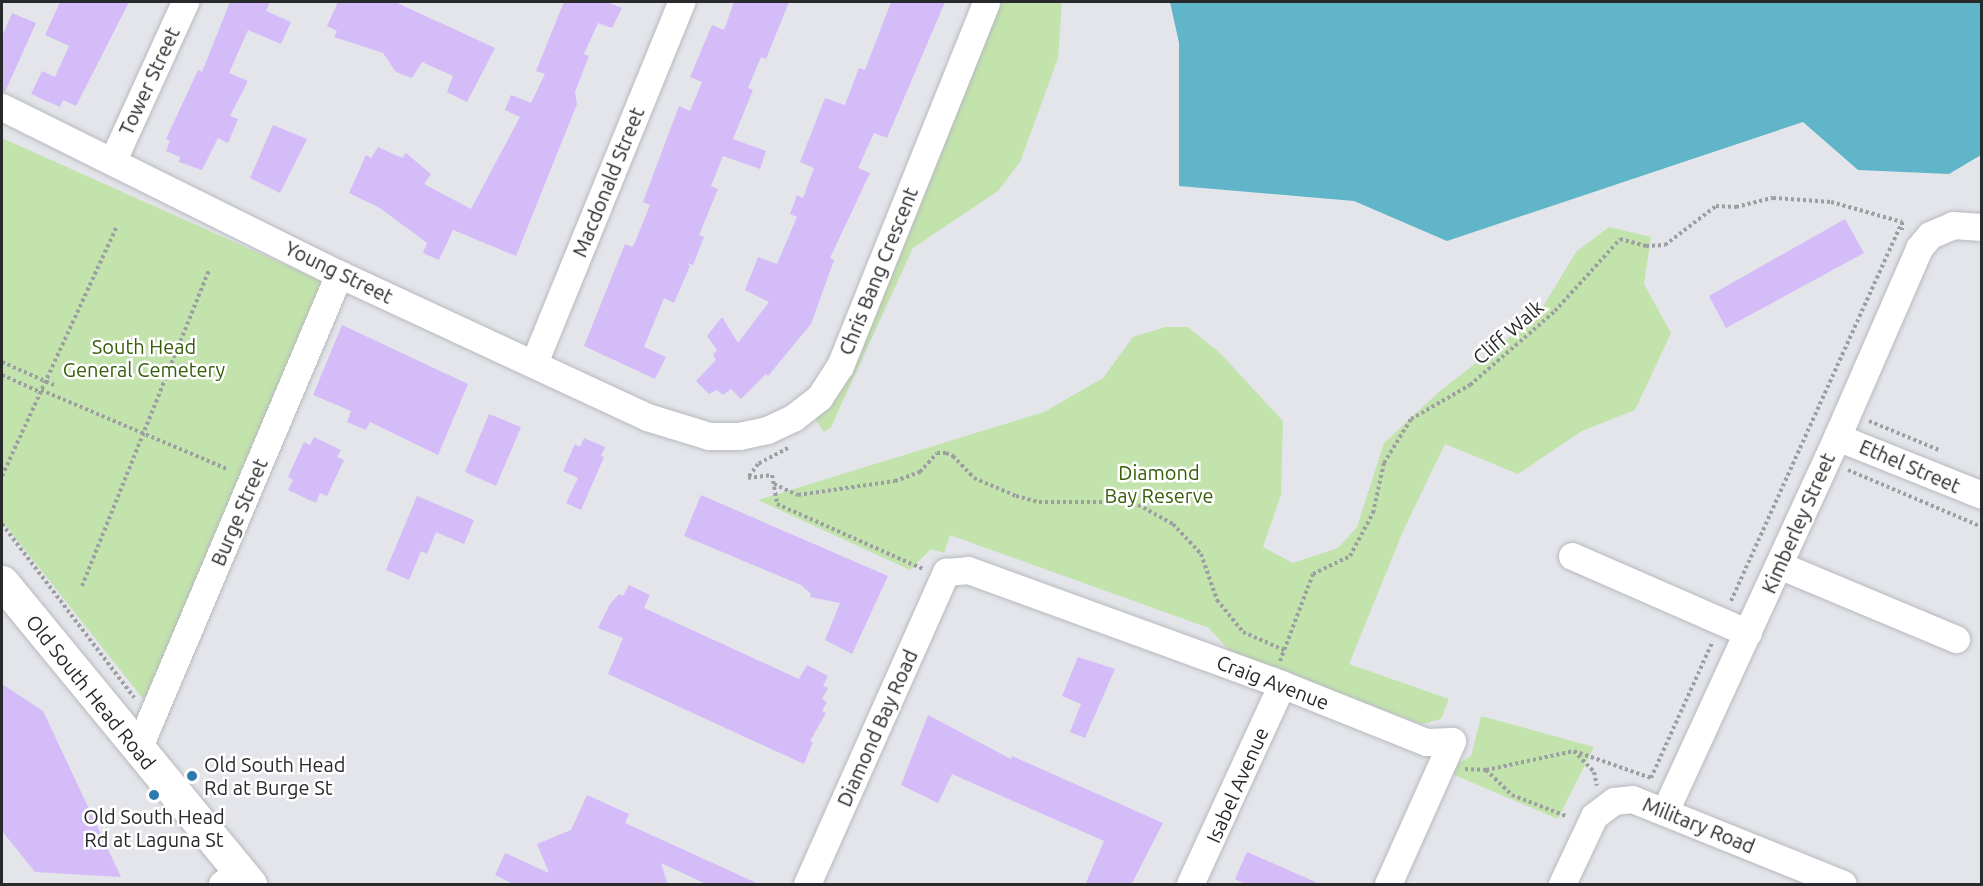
<!DOCTYPE html>
<style>
body{margin:0}
#map{position:relative;width:1983px;height:886px;overflow:hidden;background:#e3e5ea;font-family:Ubuntu,sans-serif}
div>[style]{position:absolute}
.green>*{inset:0;background:#c3e3ac}
.water>*{inset:0;background:#61b5c8}
.building>*{inset:0;background:#d4bcf8}
.path>*{height:4px;margin-top:-2px;transform-origin:0;background:repeating-linear-gradient(90deg,#9d9ea2 0 3px,transparent 0 6px)}
.roads{filter:drop-shadow(0 0 2px #b7b9be) drop-shadow(0 0 2px #b7b9be)}
.minor>*{height:27px;margin:-13.5px;padding:0 13.5px;transform-origin:13.5px;border-radius:13.5px;background:#fff}
.major>*{height:33px;margin:-16.5px;padding:0 16.5px;transform-origin:16.5px;border-radius:16.5px;background:#fff}
.dots>*{width:16px;height:16px;translate:-50% -50%;box-sizing:border-box;border:3px solid #fff;border-radius:50%}
span{translate:-50% -50%;white-space:nowrap;text-align:center;line-height:1.15;-webkit-text-stroke:5px #fff;paint-order:stroke}
.street-label{font-size:20px;color:#28292b}
.park-label{font-size:20px;color:#375d09}
.poi-label{font-size:20px;color:#28292b}
.left{translate:0 -50%;text-align:left}
.frame{position:absolute;inset:0;border:3px solid #28292b;pointer-events:none}
</style>
<div id="map">
<div class="green">
<div style="clip-path:polygon(985px 2px,1062px 2px,1058px 58px,1020px 162px,998px 191px,913px 248px,831px 427px,824px 432px,815px 419px,829px 397px)"></div>
<div style="clip-path:polygon(2px 138px,328px 284px,152px 710px,2px 521px)"></div>
<div style="clip-path:polygon(1609px 227px,1651px 237px,1644px 284px,1671px 333px,1635px 410px,1582px 431px,1518px 474px,1445px 444px,1404px 529px,1349px 664px,1449px 699px,1441px 719px,1422px 724px,1231px 653px,1209px 628px,950px 535px,944px 553px,931px 549px,910px 570px,758px 500px,1044px 412px,1103px 378px,1133px 337px,1165px 327px,1188px 327px,1220px 353px,1283px 421px,1281px 495px,1263px 547px,1293px 563px,1338px 548px,1357px 527px,1384px 443px,1440px 391px,1538px 315px,1576px 252px)"></div>
<div style="clip-path:polygon(1481px 716px,1594px 747px,1558px 819px,1445px 771px,1471px 756px)"></div>
</div>
<div class="water">
<div style="clip-path:polygon(1170px 2px,1981px 2px,1981px 155px,1949px 174px,1858px 170px,1803px 122px,1447px 241px,1354px 201px,1179px 186px,1179px 43px)"></div>
</div>
<div class="building">
<div style="clip-path:polygon(60px 2px,129px 2px,76px 106px,63px 100px,60px 107px,31px 94px,42px 71px,55px 77px,69px 46px,45px 35px)"></div>
<div style="clip-path:polygon(230px 2px,270px 2px,266px 11px,291px 22px,281px 44px,248px 30px,229px 73px,248px 81px,230px 116px,238px 119px,228px 143px,218px 138px,202px 170px,179px 162px,180px 157px,166px 151px,170px 141px,166px 139px,198px 70px,202px 72px)"></div>
<div style="clip-path:polygon(338px 2px,395px 2px,495px 48px,467px 102px,447px 92px,453px 76px,422px 62px,412px 78px,396px 72px,383px 53px,334px 37px,337px 31px,327px 26px)"></div>
<div style="clip-path:polygon(564px 2px,607px 2px,622px 8px,612px 28px,598px 23px,584px 54px,589px 56px,575px 92px,577px 104px,516px 256px,453px 230px,439px 260px,423px 253px,427px 243px,380px 208px,349px 193px,366px 155px,371px 158px,378px 147px,402px 158px,406px 153px,431px 174px,424px 184px,471px 209px,520px 117px,505px 110px,511px 95px,531px 103px,545px 74px,536px 71px)"></div>
<div style="clip-path:polygon(734px 2px,789px 2px,766px 59px,761px 57px,748px 88px,753px 90px,733px 139px,766px 151px,760px 169px,723px 156px,711px 186px,718px 189px,699px 235px,704px 237px,693px 265px,687px 263px,690px 266px,674px 303px,664px 298px,644px 347px,666px 357px,655px 379px,584px 346px,625px 244px,633px 247px,650px 205px,643px 202px,679px 106px,690px 111px,702px 82px,690px 77px,712px 25px,724px 30px)"></div>
<div style="clip-path:polygon(891px 2px,945px 2px,887px 138px,874px 133px,858px 168px,870px 173px,830px 258px,834px 260px,811px 324px,768px 376px,766px 374px,741px 399px,731px 389px,723px 395px,717px 390px,709px 394px,696px 381px,716px 360px,713px 355px,717px 350px,707px 336px,722px 317px,738px 343px,769px 302px,745px 290px,758px 257px,777px 264px,797px 217px,790px 214px,797px 195px,803px 198px,814px 168px,800px 162px,825px 98px,845px 105px,859px 68px,865px 70px)"></div>
<div style="clip-path:polygon(12px 13px,36px 23px,5px 92px,2px 91px,2px 36px)"></div>
<div style="clip-path:polygon(273px 125px,307px 139px,280px 193px,250px 178px)"></div>
<div style="clip-path:polygon(1845px 219px,1864px 253px,1726px 328px,1709px 296px)"></div>
<div style="clip-path:polygon(342px 325px,468px 384px,438px 455px,370px 422px,366px 430px,347px 422px,351px 411px,313px 395px)"></div>
<div style="clip-path:polygon(489px 414px,521px 427px,496px 486px,465px 472px)"></div>
<div style="clip-path:polygon(314px 437px,341px 450px,337px 457px,344px 460px,327px 496px,320px 493px,316px 503px,288px 490px,293px 480px,288px 477px,304px 442px,310px 445px)"></div>
<div style="clip-path:polygon(584px 438px,605px 447px,601px 456px,604px 457px,581px 510px,566px 503px,578px 478px,563px 471px,575px 444px,580px 447px)"></div>
<div style="clip-path:polygon(701px 495px,888px 576px,852px 654px,825px 640px,840px 603px,810px 597px,811px 594px,801px 585px,684px 536px)"></div>
<div style="clip-path:polygon(417px 496px,474px 520px,464px 544px,436px 532px,427px 554px,421px 551px,409px 580px,386px 570px)"></div>
<div style="clip-path:polygon(629px 585px,650px 595px,644px 608px,799px 679px,807px 665px,828px 676px,823px 686px,828px 688px,822px 699px,827px 702px,822px 711px,826px 713px,810px 741px,813px 742px,804px 764px,608px 674px,623px 638px,598px 628px,610px 604px,619px 594px,623px 596px)"></div>
<div style="clip-path:polygon(1078px 657px,1115px 669px,1085px 738px,1070px 732px,1081px 704px,1062px 696px)"></div>
<div style="clip-path:polygon(2px 684px,43px 711px,121px 877px,35px 872px,2px 831px)"></div>
<div style="clip-path:polygon(928px 715px,1011px 759px,1012px 756px,1163px 823px,1131px 885px,1085px 885px,1104px 841px,995px 793px,952px 774px,938px 803px,901px 785px)"></div>
<div style="clip-path:polygon(587px 795px,629px 814px,625px 823px,761px 885px,708px 885px,661px 863px,668px 885px,515px 885px,495px 875px,505px 853px,549px 873px,537px 844px,571px 830px)"></div>
<div style="clip-path:polygon(1247px 852px,1322px 885px,1247px 885px,1235px 879px)"></div>
</div>
<div class="path">
<div style="left:2px;top:362px;width:57px;rotate:23.9deg"></div>
<div style="left:2px;top:375px;width:42px;rotate:24.1deg"></div>
<div style="left:41px;top:390px;width:202px;rotate:23deg"></div>
<div style="left:1869px;top:421px;width:76px;rotate:22.5deg"></div>
<div style="left:788px;top:448px;width:34px;rotate:152deg"></div>
<div style="left:758px;top:464px;width:17px;rotate:126deg"></div>
<div style="left:748px;top:478px;width:24px;rotate:-7deg"></div>
<div style="left:772px;top:475px;width:29px;rotate:80deg"></div>
<div style="left:777px;top:504px;width:160px;rotate:24deg"></div>
<div style="left:1848px;top:470px;width:146px;rotate:23deg"></div>
<div style="left:2px;top:476px;width:275px;rotate:-65.3deg"></div>
<div style="left:774px;top:484px;width:26px;rotate:25deg"></div>
<div style="left:798px;top:495px;width:98px;rotate:-8.2deg"></div>
<div style="left:895px;top:481px;width:27px;rotate:-20deg"></div>
<div style="left:920px;top:472px;width:25px;rotate:-48deg"></div>
<div style="left:937px;top:453px;width:9px"></div>
<div style="left:946px;top:453px;width:8px;rotate:23deg"></div>
<div style="left:953px;top:456px;width:30px;rotate:46deg"></div>
<div style="left:974px;top:478px;width:46px;rotate:23.2deg"></div>
<div style="left:1016px;top:496px;width:24px;rotate:15deg"></div>
<div style="left:1039px;top:502px;width:94px"></div>
<div style="left:1133px;top:502px;width:46px;rotate:28.8deg"></div>
<div style="left:1173px;top:524px;width:41px;rotate:47deg"></div>
<div style="left:1201px;top:554px;width:49px;rotate:70.8deg"></div>
<div style="left:1217px;top:600px;width:41px;rotate:50.9deg"></div>
<div style="left:1243px;top:632px;width:45px;rotate:23.7deg"></div>
<div style="left:2px;top:524px;width:218px;rotate:52.7deg"></div>
<div style="left:82px;top:586px;width:341px;rotate:-68.1deg"></div>
<div style="left:1731px;top:601px;width:413px;rotate:-65.7deg"></div>
<div style="left:1280px;top:661px;width:93px;rotate:-69.2deg"></div>
<div style="left:1313px;top:574px;width:41px;rotate:-25.9deg"></div>
<div style="left:1350px;top:556px;width:49px;rotate:-61.9deg"></div>
<div style="left:1373px;top:513px;width:51px;rotate:-77.6deg"></div>
<div style="left:1384px;top:463px;width:52px;rotate:-58.5deg"></div>
<div style="left:1411px;top:419px;width:68px;rotate:-30deg"></div>
<div style="left:1470px;top:385px;width:113px;rotate:-41deg"></div>
<div style="left:1555px;top:311px;width:97px;rotate:-47.9deg"></div>
<div style="left:1620px;top:239px;width:27px;rotate:15deg"></div>
<div style="left:1646px;top:246px;width:19px;rotate:-3deg"></div>
<div style="left:1665px;top:245px;width:64px;rotate:-37.4deg"></div>
<div style="left:1716px;top:206px;width:20px;rotate:3deg"></div>
<div style="left:1736px;top:207px;width:38px;rotate:-14deg"></div>
<div style="left:1773px;top:198px;width:58px;rotate:3.9deg"></div>
<div style="left:1831px;top:202px;width:74px;rotate:15.7deg"></div>
<div style="left:1902px;top:222px;width:8px;rotate:90deg"></div>
<div style="left:1574px;top:751px;width:82px;rotate:19.3deg"></div>
<div style="left:1651px;top:778px;width:150px;rotate:-65.7deg"></div>
<div style="left:1465px;top:769px;width:21px;rotate:3deg"></div>
<div style="left:1486px;top:770px;width:90px;rotate:-12.2deg"></div>
<div style="left:1574px;top:751px;width:29px;rotate:46deg"></div>
<div style="left:1594px;top:772px;width:14px;rotate:78deg"></div>
<div style="left:1486px;top:770px;width:36px;rotate:44deg"></div>
<div style="left:1512px;top:795px;width:58px;rotate:21.3deg"></div>
</div>
<div class="roads">
<div class="minor">
<div style="left:2px;top:107px;width:376px;rotate:26.4deg"></div>
<div style="left:339px;top:274px;width:340px;rotate:24.9deg"></div>
<div style="left:647px;top:417px;width:65px;rotate:17deg"></div>
<div style="left:709px;top:436px;width:30px"></div>
<div style="left:739px;top:436px;width:29px;rotate:-12deg"></div>
<div style="left:767px;top:430px;width:29px;rotate:-25deg"></div>
<div style="left:793px;top:418px;width:33px;rotate:-38deg"></div>
<div style="left:819px;top:398px;width:38px;rotate:-57deg"></div>
<div style="left:840px;top:366px;width:392px;rotate:-68.1deg"></div>
<div style="left:113px;top:160px;width:174px;rotate:-65.5deg"></div>
<div style="left:534px;top:363px;width:390px;rotate:-67.8deg"></div>
<div style="left:1837px;top:437px;width:156px;rotate:21.8deg"></div>
<div style="left:1572px;top:556px;width:192px;rotate:23.6deg"></div>
<div style="left:1779px;top:565px;width:192px;rotate:22.7deg"></div>
<div style="left:138px;top:749px;width:516px;rotate:-67.06deg"></div>
<div style="left:1665px;top:811px;width:412px;rotate:-65.3deg"></div>
<div style="left:1837px;top:437px;width:206px;rotate:-66.5deg"></div>
<div style="left:1919px;top:248px;width:17px;rotate:-50deg"></div>
<div style="left:1930px;top:235px;width:25px;rotate:-23deg"></div>
<div style="left:1953px;top:225px;width:29px;rotate:4deg"></div>
<div style="left:222px;top:884px;width:21px;rotate:-37deg"></div>
<div style="left:807px;top:884px;width:342px;rotate:-66deg"></div>
<div style="left:946px;top:572px;width:22px;rotate:-5deg"></div>
<div style="left:968px;top:570px;width:322px;rotate:20deg"></div>
<div style="left:1271px;top:680px;width:167px;rotate:21.8deg"></div>
<div style="left:1426px;top:742px;width:26px;rotate:-2deg"></div>
<div style="left:1452px;top:741px;width:157px;rotate:114.1deg"></div>
<div style="left:1190px;top:884px;width:220px;rotate:-65.3deg"></div>
<div style="left:1562px;top:884px;width:75px;rotate:-64.8deg"></div>
<div style="left:1594px;top:816px;width:25px;rotate:-37deg"></div>
<div style="left:1614px;top:801px;width:18px;rotate:-6deg"></div>
<div style="left:1632px;top:799px;width:227px;rotate:21.9deg"></div>
</div>
<div class="major">
<div style="left:2px;top:582px;width:391px;rotate:50.6deg"></div>
</div>
</div>
<div class="dots">
<div style="left:192px;top:776px;background:#2b7cad"></div>
<div style="left:154px;top:795px;background:#2b7cad"></div>
</div>
<div class="street-label">
<span style="left:149px;top:81px;rotate:-65deg">Tower Street</span>
<span style="left:608px;top:182px;rotate:-68deg">Macdonald Street</span>
<span style="left:878px;top:271px;rotate:-68deg">Chris Bang Crescent</span>
<span style="left:339px;top:272px;rotate:26deg">Young Street</span>
<span style="left:1508px;top:332px;rotate:-41deg">Cliff Walk</span>
<span style="left:1910px;top:466px;rotate:23deg">Ethel Street</span>
<span style="left:239px;top:512px;rotate:-67deg">Burge Street</span>
<span style="left:1798px;top:523px;rotate:-66deg">Kimberley Street</span>
<span style="left:1273px;top:682px;rotate:21deg">Craig Avenue</span>
<span style="left:91px;top:692px;rotate:51deg">Old South Head Road</span>
<span style="left:877px;top:728px;rotate:-66deg">Diamond Bay Road</span>
<span style="left:1237px;top:785px;rotate:-66deg">Isabel Avenue</span>
<span style="left:1699px;top:825px;rotate:22deg">Military Road</span>
</div>
<div class="park-label">
<span style="left:144px;top:358px">South Head<br>General Cemetery</span>
<span style="left:1159px;top:484px">Diamond<br>Bay Reserve</span>
</div>
<div class="poi-label">
<span class="left" style="left:204px;top:776px">Old South Head<br>Rd at Burge St</span>
<span style="left:154px;top:828px">Old South Head<br>Rd at Laguna St</span>
</div>
<div class="frame"></div>
</div>
